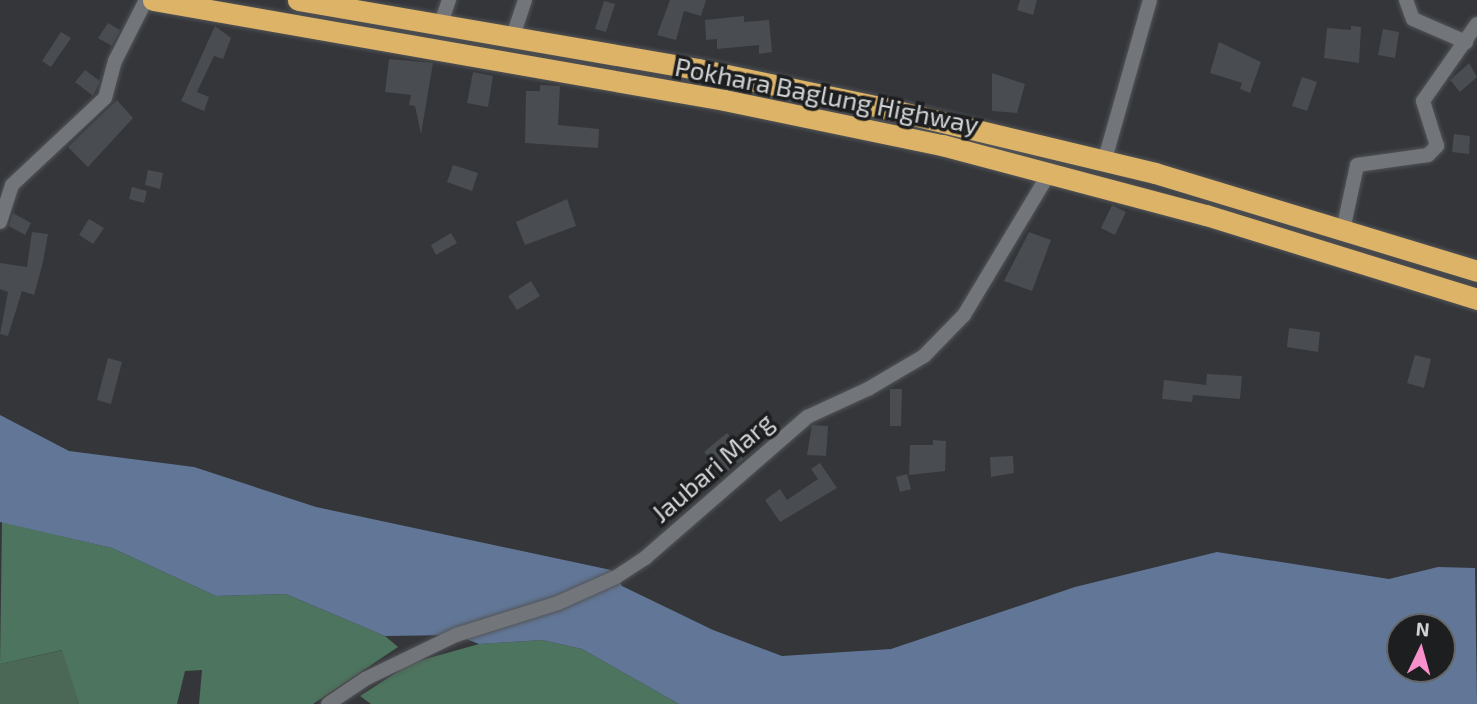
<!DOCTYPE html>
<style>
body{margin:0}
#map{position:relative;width:1477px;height:704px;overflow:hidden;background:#34363a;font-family:"Exo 2",sans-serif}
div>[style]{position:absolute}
.green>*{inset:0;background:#4b6756}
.forest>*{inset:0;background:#4d745e}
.water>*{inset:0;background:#627797}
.building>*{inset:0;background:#494c50}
.roads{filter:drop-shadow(0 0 2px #525457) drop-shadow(0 0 2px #525457)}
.street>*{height:14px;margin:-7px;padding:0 7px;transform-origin:7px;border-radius:7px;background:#727579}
.highway>*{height:21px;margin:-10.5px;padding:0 10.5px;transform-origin:10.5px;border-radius:10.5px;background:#ddb367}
span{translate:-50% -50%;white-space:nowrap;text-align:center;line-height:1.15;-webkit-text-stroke:7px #1d1e20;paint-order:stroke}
.street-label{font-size:26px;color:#d1d3d5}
.north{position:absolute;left:1386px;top:613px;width:70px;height:70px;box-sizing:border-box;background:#1d1e20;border:2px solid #656668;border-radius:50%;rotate:5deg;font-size:19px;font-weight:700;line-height:28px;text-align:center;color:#d1d3d5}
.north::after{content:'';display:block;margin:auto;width:24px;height:32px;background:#f890cc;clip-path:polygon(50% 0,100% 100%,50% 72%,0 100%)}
</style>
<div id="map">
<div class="green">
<div style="clip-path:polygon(63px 650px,79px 704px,0 704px,0 664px)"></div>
</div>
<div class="forest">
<div style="clip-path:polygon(2px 522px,112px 548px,216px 596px,286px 594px,385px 636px,398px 647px,313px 704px,199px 704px,202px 670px,185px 671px,177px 704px,79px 704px,62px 650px,0 664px)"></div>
<div style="clip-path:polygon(542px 640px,582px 649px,679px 704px,371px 704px,360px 696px,411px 663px,479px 644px)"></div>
</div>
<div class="water">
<div style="clip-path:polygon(evenodd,0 415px,69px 451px,194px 467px,316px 507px,611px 570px,622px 586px,713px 630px,782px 656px,891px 649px,1075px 587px,1217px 552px,1389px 579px,1438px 567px,1475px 568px,1477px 704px,679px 704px,582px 649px,542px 640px,479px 644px,456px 635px,385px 636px,286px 594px,216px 596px,112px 548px,0 522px,0 415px,1400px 627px,1442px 627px,1442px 669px,1400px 669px,1400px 627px)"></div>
</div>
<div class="building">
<div style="clip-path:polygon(670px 0,706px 0,701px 16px,684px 11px,676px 40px,657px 35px)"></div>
<div style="clip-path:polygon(1020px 0,1037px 0,1033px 15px,1017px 10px)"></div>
<div style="clip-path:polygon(604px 1px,615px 4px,606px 32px,595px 29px)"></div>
<div style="clip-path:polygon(744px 16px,744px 22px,769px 20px,772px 52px,759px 54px,759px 45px,717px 49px,717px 39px,706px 40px,705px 20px)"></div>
<div style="clip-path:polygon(108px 23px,120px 30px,112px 46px,98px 38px)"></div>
<div style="clip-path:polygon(215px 26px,231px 38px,223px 59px,214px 56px,197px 92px,209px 97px,204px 111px,181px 101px)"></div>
<div style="clip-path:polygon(1351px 26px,1361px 27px,1359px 63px,1324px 58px,1327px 28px,1351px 30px)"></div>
<div style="clip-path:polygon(1383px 29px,1399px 32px,1395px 58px,1378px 55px)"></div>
<div style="clip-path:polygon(61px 32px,71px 38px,51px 67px,42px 61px)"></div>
<div style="clip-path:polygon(1219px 42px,1261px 62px,1250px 93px,1240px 89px,1242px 83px,1210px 73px)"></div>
<div style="clip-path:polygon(389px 59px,433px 63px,421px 134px,415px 106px,409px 105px,411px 95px,385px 92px)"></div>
<div style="clip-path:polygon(1469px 63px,1477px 77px,1460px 92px,1450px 80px)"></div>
<div style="clip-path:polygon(85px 70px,100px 81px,93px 96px,75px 82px)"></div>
<div style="clip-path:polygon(473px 72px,493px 76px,488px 107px,467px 103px)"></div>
<div style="clip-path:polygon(992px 73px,1025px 84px,1017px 113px,992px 111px)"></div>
<div style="clip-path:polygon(1302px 77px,1317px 82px,1307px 111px,1292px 106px)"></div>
<div style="clip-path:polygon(540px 85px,560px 86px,558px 125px,599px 129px,598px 148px,525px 143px,526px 91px,540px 91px)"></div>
<div style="clip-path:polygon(117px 100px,133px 118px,88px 167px,68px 147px)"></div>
<div style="clip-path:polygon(1454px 134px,1470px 136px,1469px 154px,1452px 152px)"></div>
<div style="clip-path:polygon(453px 165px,478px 173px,472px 191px,447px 182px)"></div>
<div style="clip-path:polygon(148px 170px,163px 173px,160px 189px,145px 185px)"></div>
<div style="clip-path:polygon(132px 187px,147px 191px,144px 203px,129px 199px)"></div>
<div style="clip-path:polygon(567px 199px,576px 226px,525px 245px,516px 222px)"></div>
<div style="clip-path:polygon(1112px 205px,1126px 212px,1115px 235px,1101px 228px)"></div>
<div style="clip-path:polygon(13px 213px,31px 223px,25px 235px,9px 226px)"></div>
<div style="clip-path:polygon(89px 219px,104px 228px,93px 244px,79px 235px)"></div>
<div style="clip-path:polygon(32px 232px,48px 234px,43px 262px,34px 295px,22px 291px,8px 336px,0 334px,8px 292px,0 289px,0 263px,27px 267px)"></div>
<div style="clip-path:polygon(1029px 232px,1051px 240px,1032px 291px,1004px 281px)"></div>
<div style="clip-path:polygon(451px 233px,457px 243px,436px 255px,431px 245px)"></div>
<div style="clip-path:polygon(531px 281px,540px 296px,517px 310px,508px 296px)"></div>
<div style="clip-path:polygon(1289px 328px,1320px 332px,1318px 352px,1287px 347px)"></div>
<div style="clip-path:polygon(1415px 355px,1431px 359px,1424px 388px,1407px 383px)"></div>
<div style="clip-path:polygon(108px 358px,122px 362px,111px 404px,97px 400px)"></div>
<div style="clip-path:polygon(1207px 374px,1242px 376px,1240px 399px,1193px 395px,1192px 402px,1162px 399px,1164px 380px,1206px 385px)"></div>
<div style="clip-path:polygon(890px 389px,902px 389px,901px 426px,890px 426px)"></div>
<div style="clip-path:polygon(812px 425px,828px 426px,826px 456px,807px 455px)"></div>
<div style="clip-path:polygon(727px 433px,747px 456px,724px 475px,704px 452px)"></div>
<div style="clip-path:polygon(933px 440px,946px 441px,945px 471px,909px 475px,910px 445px,933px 445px)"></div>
<div style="clip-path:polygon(1013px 456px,1014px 473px,991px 477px,990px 457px)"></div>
<div style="clip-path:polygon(820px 463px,837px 488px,780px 522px,765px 500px,780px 489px,787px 500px,818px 479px,811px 469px)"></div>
<div style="clip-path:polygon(907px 474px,911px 489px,900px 492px,896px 477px)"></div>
</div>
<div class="roads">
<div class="street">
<div style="left:1406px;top:0;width:20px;rotate:70deg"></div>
<div style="left:1413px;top:19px;width:58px;rotate:23.5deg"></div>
<div style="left:440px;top:26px;width:28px;rotate:-71deg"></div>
<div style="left:512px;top:39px;width:41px;rotate:-71.6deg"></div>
<div style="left:1105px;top:159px;width:165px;rotate:-74.2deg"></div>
<div style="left:0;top:222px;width:39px;rotate:-72deg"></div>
<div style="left:12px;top:185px;width:127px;rotate:-43.1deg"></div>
<div style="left:105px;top:98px;width:38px;rotate:-75deg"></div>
<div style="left:115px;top:61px;width:68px;rotate:-63.1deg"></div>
<div style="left:1343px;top:230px;width:66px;rotate:-77.8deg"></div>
<div style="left:1357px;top:165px;width:72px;rotate:-8deg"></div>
<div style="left:1428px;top:155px;width:13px;rotate:-45deg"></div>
<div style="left:1437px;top:146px;width:47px;rotate:-107.3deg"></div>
<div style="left:1423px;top:101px;width:94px;rotate:-55deg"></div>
<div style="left:328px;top:704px;width:45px;rotate:-34deg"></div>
<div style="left:365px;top:679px;width:101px;rotate:-25.8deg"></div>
<div style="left:456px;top:635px;width:107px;rotate:-17.4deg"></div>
<div style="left:558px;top:603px;width:64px;rotate:-24.1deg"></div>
<div style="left:616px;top:577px;width:35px;rotate:-33deg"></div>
<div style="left:645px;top:558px;width:215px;rotate:-41deg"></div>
<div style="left:807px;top:417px;width:67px;rotate:-24.7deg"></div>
<div style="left:868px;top:389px;width:65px;rotate:-30.5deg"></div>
<div style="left:924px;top:356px;width:57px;rotate:-45.7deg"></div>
<div style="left:964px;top:315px;width:167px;rotate:-59deg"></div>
</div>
<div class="highway">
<div style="left:153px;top:0;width:580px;rotate:9.93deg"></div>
<div style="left:724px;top:100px;width:223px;rotate:11.7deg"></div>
<div style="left:942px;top:145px;width:273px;rotate:14.9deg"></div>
<div style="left:1206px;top:215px;width:284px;rotate:17.2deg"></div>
<div style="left:298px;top:0;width:406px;rotate:9.8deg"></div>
<div style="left:698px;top:69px;width:186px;rotate:11.8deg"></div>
<div style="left:880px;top:107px;width:283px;rotate:13.5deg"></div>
<div style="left:1155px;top:173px;width:337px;rotate:16.9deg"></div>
</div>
</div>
<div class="street-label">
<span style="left:827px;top:95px;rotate:11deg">Pokhara Baglung Highway</span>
<span style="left:712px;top:467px;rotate:-41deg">Jaubari Marg</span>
</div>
<div class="north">N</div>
</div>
